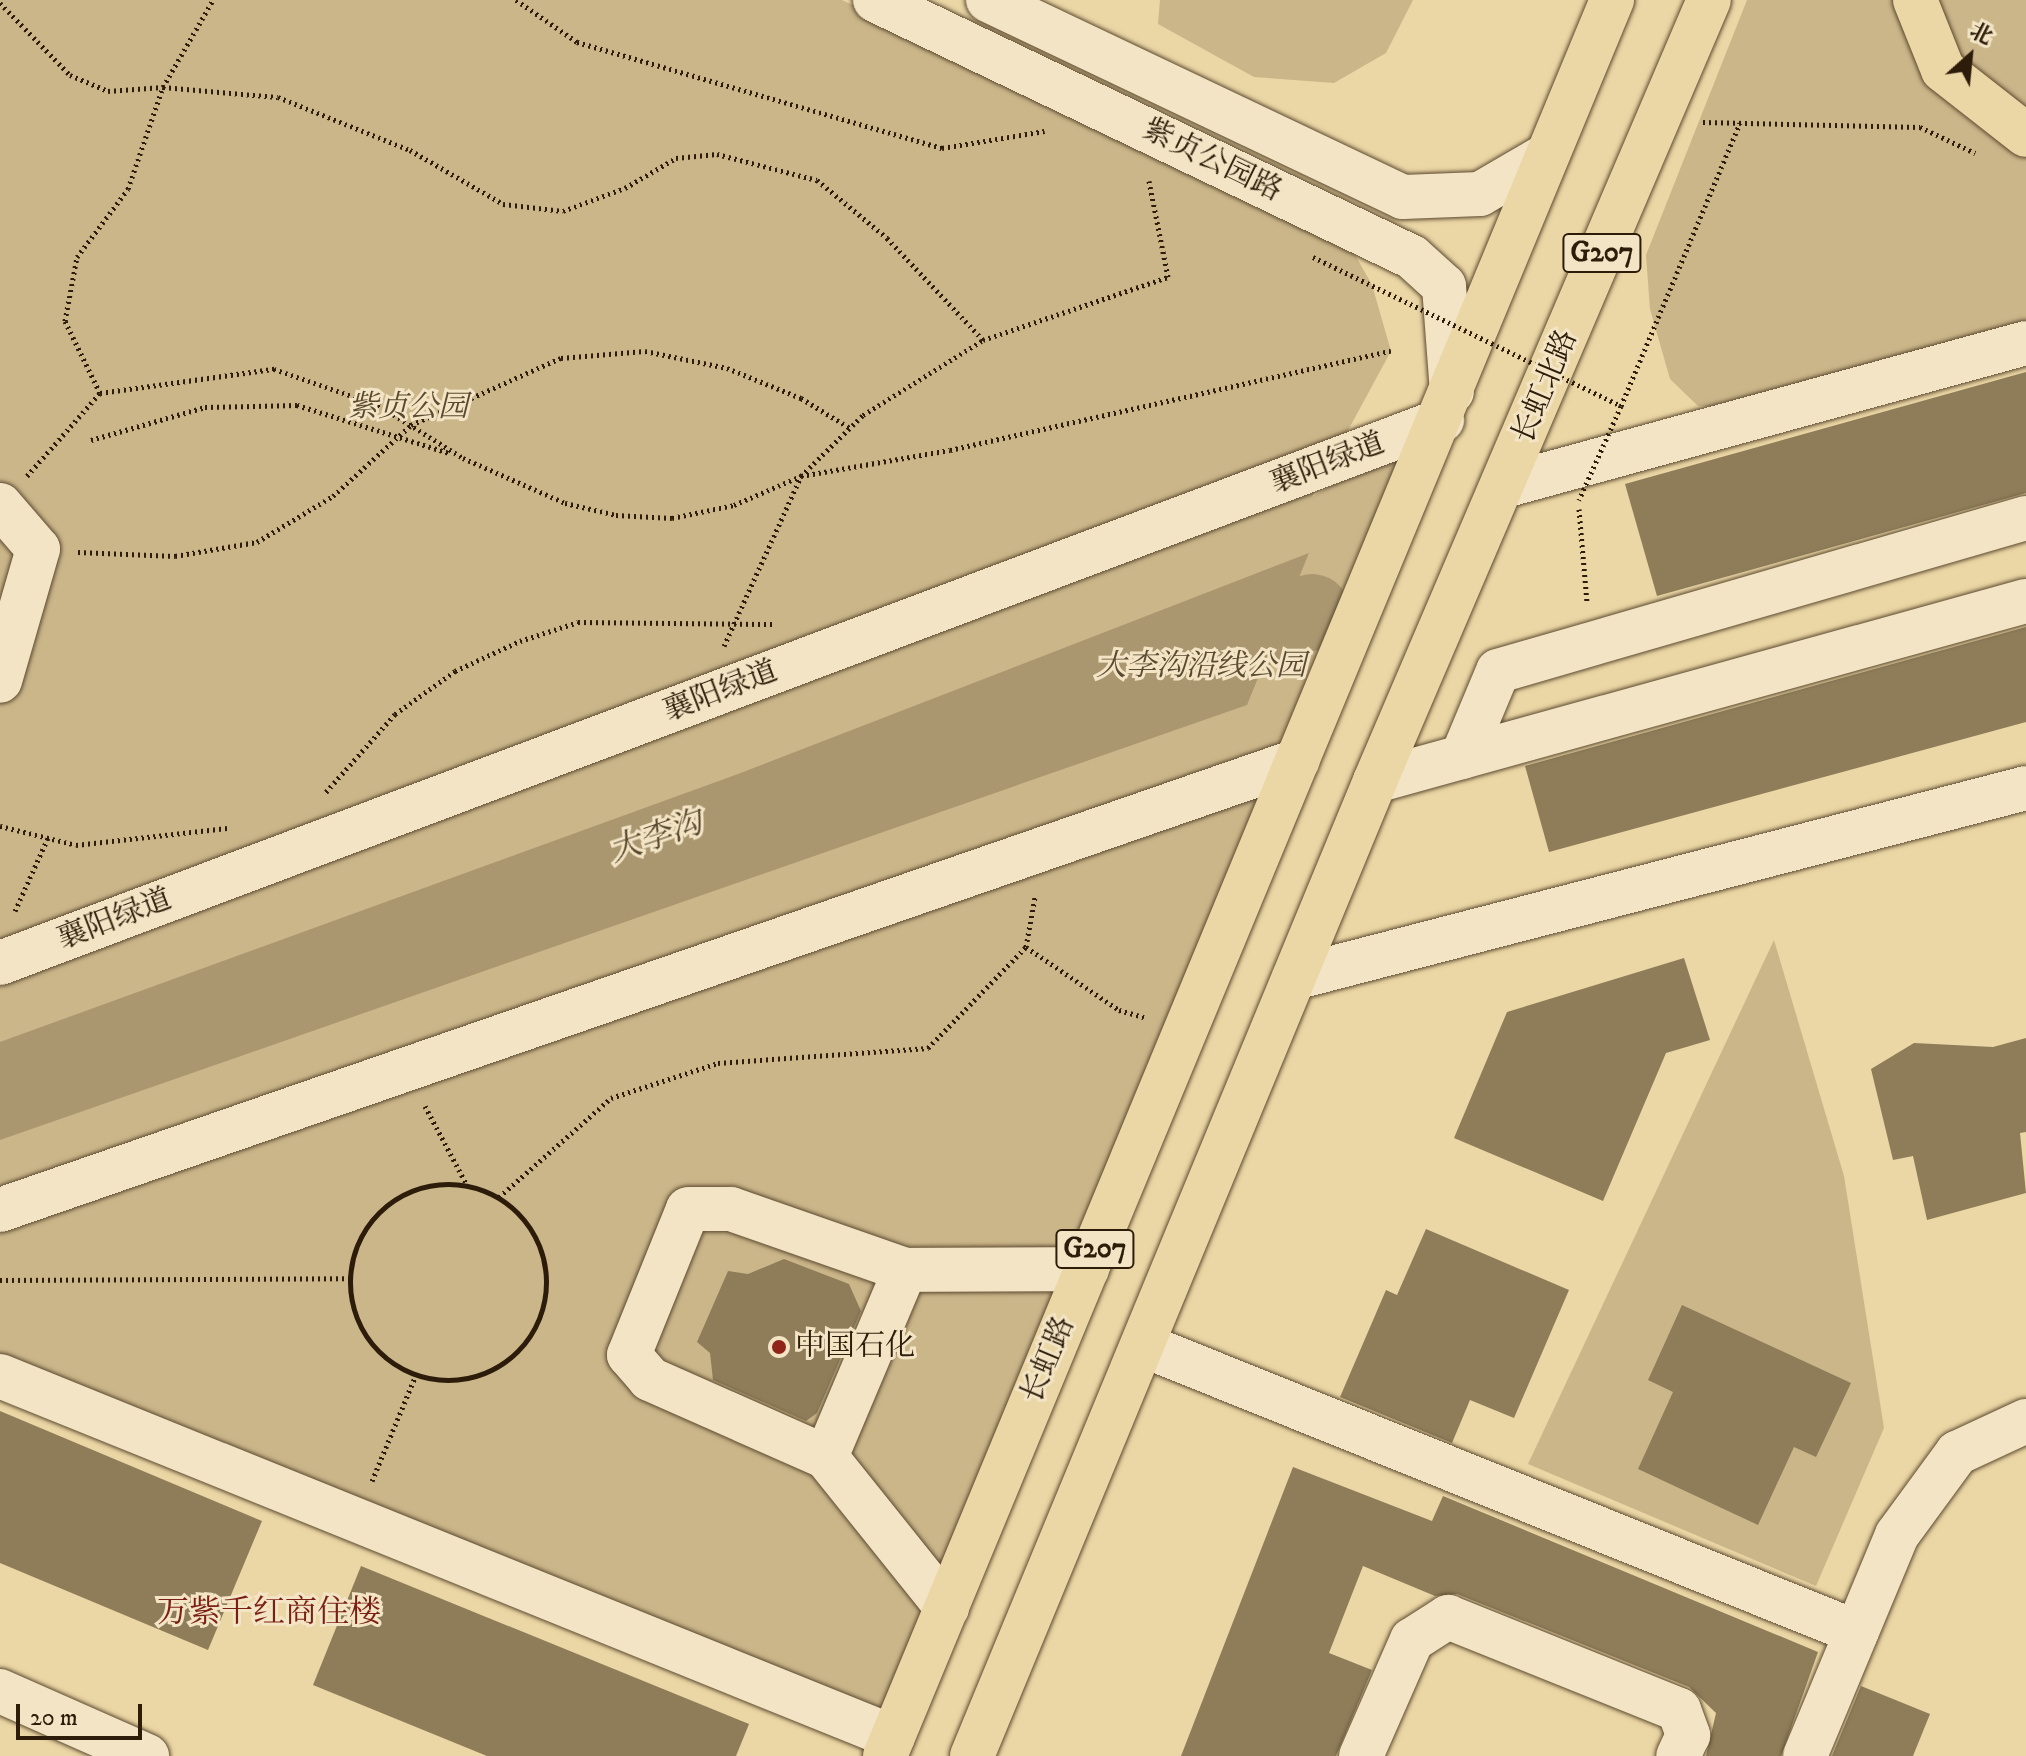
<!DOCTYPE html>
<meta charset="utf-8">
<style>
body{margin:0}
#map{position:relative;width:2026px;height:1756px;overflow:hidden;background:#ebd6a5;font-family:"IM FELL DW Pica","Noto Serif SC",serif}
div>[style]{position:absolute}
.green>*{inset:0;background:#cbb68a}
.water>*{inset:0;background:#aa9770}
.river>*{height:76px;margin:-38px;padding:0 38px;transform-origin:38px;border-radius:38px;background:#aa9770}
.building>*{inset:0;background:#8f7d5a}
.path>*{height:5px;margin-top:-2.5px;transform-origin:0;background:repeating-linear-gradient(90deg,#2c1c09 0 2px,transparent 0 6px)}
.path>.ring{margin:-2.5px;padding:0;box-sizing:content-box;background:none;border:5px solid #2c1c09;border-radius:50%}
.roads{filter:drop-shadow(0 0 2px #5c4a30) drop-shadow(0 0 2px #5c4a30)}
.minor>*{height:44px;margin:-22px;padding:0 22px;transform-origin:22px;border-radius:22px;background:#f2e4c4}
.highway>*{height:44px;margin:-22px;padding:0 22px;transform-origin:22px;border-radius:22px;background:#ebd6a5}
.path-bridge>*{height:5px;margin-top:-2.5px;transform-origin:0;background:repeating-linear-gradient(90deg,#2c1c09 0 2px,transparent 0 6px)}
.dots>*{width:22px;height:22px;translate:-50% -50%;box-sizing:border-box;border:4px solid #f2e4c4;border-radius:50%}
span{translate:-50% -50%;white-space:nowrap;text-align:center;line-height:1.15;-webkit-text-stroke:6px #f2e4c4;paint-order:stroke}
.shield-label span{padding:2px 6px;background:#f2e4c4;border:2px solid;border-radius:6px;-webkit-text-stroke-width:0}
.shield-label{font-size:28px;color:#2c1c09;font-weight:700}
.street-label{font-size:30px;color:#2c1c09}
.park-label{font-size:30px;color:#5c4a30;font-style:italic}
.poi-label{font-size:30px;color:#2c1c09}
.left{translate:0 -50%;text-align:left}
.water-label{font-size:32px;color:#58472d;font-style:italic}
.neighbourhood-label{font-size:32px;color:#7a1f14}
.north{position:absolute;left:1930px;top:16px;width:80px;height:80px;-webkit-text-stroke:6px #f2e4c4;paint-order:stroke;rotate:27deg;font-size:22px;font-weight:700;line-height:32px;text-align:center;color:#2c1c09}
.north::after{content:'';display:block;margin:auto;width:28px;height:36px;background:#2c1c09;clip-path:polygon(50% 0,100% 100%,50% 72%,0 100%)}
.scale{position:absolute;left:16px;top:1704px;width:126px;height:36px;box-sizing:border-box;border:4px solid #2c1c09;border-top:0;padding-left:10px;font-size:24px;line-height:28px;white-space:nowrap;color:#2c1c09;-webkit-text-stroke:6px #f2e4c4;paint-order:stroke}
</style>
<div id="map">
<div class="green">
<div style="clip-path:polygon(0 0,842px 0,1344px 235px,1372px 285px,1391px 351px,1312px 497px,1442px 420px,883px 1721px,0 1364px)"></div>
<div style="clip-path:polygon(1160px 0,1413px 0,1386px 53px,1334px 83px,1254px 77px,1158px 24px)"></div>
<div style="clip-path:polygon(1747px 0,2026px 0,2026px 329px,1751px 408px,1698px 406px,1670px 379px,1650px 309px,1646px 255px)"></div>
<div style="clip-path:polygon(1774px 940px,1844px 1176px,1884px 1428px,1816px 1586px,1528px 1464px)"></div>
</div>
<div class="water">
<div style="clip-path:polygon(1309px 553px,1247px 705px,0 1140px,0 1042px,738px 774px)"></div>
</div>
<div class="river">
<div style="left:1186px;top:651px;width:132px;rotate:-17.2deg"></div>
</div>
<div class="building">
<div style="clip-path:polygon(2026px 372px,2026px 493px,1657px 596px,1625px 484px)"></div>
<div style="clip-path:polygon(2026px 627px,2026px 722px,1549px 852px,1525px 766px)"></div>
<div style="clip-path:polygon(1684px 958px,1710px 1040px,1666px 1053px,1603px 1201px,1454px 1138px,1507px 1012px)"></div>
<div style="clip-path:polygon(2026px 1038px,2026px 1132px,2020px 1133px,2026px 1193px,1927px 1220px,1913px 1156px,1893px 1160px,1871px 1069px,1914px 1043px,1993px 1047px)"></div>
<div style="clip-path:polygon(1426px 1229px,1569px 1290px,1514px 1418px,1470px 1400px,1452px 1443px,1340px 1397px,1386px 1290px,1397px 1295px)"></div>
<div style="clip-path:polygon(784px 1259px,849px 1284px,861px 1311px,817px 1413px,806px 1421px,713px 1380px,710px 1353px,697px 1342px,728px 1271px,748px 1274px)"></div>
<div style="clip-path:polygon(1682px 1305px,1851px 1383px,1816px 1457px,1794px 1447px,1758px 1525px,1638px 1469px,1673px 1392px,1648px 1380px)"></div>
<div style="clip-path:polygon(0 1411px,262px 1521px,208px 1650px,0 1563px)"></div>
<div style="clip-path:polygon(1293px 1467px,1432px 1521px,1443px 1496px,1818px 1652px,1781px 1756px,1706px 1756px,1716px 1713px,1689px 1687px,1457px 1594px,1435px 1596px,1363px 1566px,1329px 1653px,1372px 1670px,1336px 1756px,1181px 1756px)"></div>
<div style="clip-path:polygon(361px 1566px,749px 1724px,736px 1756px,487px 1756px,313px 1685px)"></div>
<div style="clip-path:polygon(1861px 1686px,1930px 1714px,1913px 1756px,1832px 1756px)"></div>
</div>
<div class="path">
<div style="left:516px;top:0;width:74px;rotate:34.5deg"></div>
<div style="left:577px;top:42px;width:380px;rotate:16.2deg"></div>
<div style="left:942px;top:148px;width:104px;rotate:-9.4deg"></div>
<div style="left:0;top:3px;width:100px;rotate:45.8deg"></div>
<div style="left:70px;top:75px;width:41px;rotate:22.8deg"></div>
<div style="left:108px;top:91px;width:55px;rotate:-4.2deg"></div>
<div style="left:163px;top:87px;width:115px;rotate:5deg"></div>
<div style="left:278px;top:97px;width:142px;rotate:21.9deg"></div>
<div style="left:410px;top:150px;width:108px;rotate:30.1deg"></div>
<div style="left:503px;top:204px;width:60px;rotate:6.7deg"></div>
<div style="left:563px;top:211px;width:66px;rotate:-20.4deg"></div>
<div style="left:625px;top:188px;width:59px;rotate:-30.5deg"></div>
<div style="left:676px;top:158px;width:41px;rotate:-5.6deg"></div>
<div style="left:717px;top:154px;width:103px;rotate:14.6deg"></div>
<div style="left:817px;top:180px;width:91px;rotate:39.6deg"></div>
<div style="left:887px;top:238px;width:140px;rotate:46.7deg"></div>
<div style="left:1703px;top:122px;width:217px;rotate:1.3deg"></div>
<div style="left:1920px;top:127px;width:61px;rotate:25.3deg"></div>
<div style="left:100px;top:393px;width:80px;rotate:-115.9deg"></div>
<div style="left:65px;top:321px;width:65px;rotate:-79.4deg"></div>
<div style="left:77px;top:257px;width:85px;rotate:-53.1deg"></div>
<div style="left:128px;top:189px;width:108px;rotate:-71.1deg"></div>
<div style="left:163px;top:87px;width:100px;rotate:-60.1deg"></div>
<div style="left:1621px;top:406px;width:307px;rotate:-67.2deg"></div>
<div style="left:91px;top:440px;width:119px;rotate:-16.1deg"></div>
<div style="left:205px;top:407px;width:92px;rotate:-1.2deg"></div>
<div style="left:297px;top:405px;width:159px;rotate:17.5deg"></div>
<div style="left:27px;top:476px;width:111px;rotate:-48.7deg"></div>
<div style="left:100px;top:393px;width:176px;rotate:-7.9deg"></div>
<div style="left:274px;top:369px;width:110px;rotate:19.1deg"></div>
<div style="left:378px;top:405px;width:100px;rotate:31.9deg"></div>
<div style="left:463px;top:458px;width:111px;rotate:23.8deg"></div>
<div style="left:565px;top:503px;width:52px;rotate:13.2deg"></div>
<div style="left:616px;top:515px;width:56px;rotate:3.1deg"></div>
<div style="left:672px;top:518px;width:63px;rotate:-11.8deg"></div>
<div style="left:734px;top:505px;width:73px;rotate:-23.4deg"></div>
<div style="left:801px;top:476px;width:151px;rotate:-9.9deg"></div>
<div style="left:950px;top:450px;width:452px;rotate:-12.7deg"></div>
<div style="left:1579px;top:509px;width:93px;rotate:85.1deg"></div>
<div style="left:78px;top:552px;width:97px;rotate:2.4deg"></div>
<div style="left:175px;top:556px;width:83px;rotate:-9.7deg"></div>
<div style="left:257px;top:542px;width:89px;rotate:-31.2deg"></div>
<div style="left:333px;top:496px;width:105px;rotate:-42.3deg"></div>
<div style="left:411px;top:425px;width:164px;rotate:-24.1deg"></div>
<div style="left:561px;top:358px;width:84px;rotate:-4.8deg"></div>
<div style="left:645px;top:351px;width:84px;rotate:11.7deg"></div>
<div style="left:727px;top:368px;width:80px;rotate:22.1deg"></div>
<div style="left:801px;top:398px;width:57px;rotate:31.5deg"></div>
<div style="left:724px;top:646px;width:187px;rotate:-65.6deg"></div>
<div style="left:801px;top:476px;width:87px;rotate:-44.5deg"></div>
<div style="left:863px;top:415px;width:142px;rotate:-32deg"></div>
<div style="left:983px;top:340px;width:195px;rotate:-18.8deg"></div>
<div style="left:1168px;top:277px;width:98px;rotate:-101.2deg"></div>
<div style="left:326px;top:792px;width:104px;rotate:-48.5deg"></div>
<div style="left:395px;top:714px;width:74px;rotate:-35.6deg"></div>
<div style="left:455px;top:671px;width:72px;rotate:-24.8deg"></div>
<div style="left:520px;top:641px;width:61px;rotate:-18.1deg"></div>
<div style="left:578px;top:622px;width:195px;rotate:0.6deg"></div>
<div style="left:0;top:826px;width:78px;rotate:14deg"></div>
<div style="left:76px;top:845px;width:152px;rotate:-6.4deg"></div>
<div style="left:15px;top:911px;width:80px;rotate:-65.7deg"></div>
<div style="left:1026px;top:947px;width:112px;rotate:34.1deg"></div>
<div style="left:1119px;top:1010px;width:26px;rotate:16deg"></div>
<div style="left:425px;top:1106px;width:89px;rotate:62deg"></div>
<div class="ring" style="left:350px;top:1184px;width:191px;height:191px"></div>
<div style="left:499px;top:1197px;width:149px;rotate:-41.5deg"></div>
<div style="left:611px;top:1098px;width:113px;rotate:-18.1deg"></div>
<div style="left:718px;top:1063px;width:211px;rotate:-4.1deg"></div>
<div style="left:928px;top:1048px;width:141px;rotate:-45.9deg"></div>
<div style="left:1026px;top:947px;width:51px;rotate:-79.8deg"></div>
<div style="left:0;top:1280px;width:350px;rotate:-0.3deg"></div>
<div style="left:372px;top:1481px;width:115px;rotate:-67.5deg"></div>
</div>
<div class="roads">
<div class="minor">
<div style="left:875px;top:0;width:595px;rotate:25.58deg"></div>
<div style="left:1412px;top:257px;width:43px;rotate:42.2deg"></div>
<div style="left:1444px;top:286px;width:106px;rotate:85.7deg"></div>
<div style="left:988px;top:0;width:459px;rotate:25.4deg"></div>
<div style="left:1403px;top:197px;width:77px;rotate:-2.2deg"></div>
<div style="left:1480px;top:194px;width:78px;rotate:-30.2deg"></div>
<div style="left:1504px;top:486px;width:541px;rotate:-15.32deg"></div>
<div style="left:0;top:505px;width:58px;rotate:49.2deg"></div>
<div style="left:38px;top:549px;width:137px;rotate:106.1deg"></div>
<div style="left:1462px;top:757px;width:93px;rotate:-67.3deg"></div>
<div style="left:1498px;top:671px;width:550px;rotate:-16.16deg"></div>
<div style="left:1375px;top:781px;width:675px;rotate:-15.46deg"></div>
<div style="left:0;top:963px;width:1541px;rotate:-20.63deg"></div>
<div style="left:1294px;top:978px;width:756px;rotate:-14.55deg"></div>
<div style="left:0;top:1210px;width:1373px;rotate:-19.1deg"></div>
<div style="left:1143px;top:1345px;width:769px;rotate:21.93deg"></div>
<div style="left:0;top:1376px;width:963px;rotate:22.01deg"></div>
<div style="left:826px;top:1457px;width:193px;rotate:-156.1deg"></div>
<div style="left:650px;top:1379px;width:32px;rotate:-131deg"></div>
<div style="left:629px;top:1355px;width:157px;rotate:-68deg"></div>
<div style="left:688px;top:1209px;width:43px"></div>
<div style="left:731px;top:1209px;width:184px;rotate:19.3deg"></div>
<div style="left:947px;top:1608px;width:193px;rotate:-128.7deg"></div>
<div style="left:826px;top:1457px;width:203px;rotate:-67.1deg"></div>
<div style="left:905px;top:1270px;width:182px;rotate:-0.3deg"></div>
<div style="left:0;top:1691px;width:161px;rotate:23.9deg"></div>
<div style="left:1361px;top:1756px;width:127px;rotate:-66.3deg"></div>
<div style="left:1412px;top:1640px;width:43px;rotate:-32.6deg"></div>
<div style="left:1448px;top:1617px;width:249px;rotate:21.9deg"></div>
<div style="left:1679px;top:1710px;width:27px;rotate:70deg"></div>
<div style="left:1688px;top:1735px;width:23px;rotate:115deg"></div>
<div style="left:1805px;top:1756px;width:239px;rotate:-67.4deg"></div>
<div style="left:1897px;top:1535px;width:102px;rotate:-53.8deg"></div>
<div style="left:1957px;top:1453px;width:76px;rotate:-24.9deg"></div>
</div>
<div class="highway">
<div style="left:1915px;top:0;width:75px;rotate:68.2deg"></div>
<div style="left:1943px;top:70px;width:105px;rotate:38.1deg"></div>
<div style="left:885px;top:1756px;width:1901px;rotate:-67.51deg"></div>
<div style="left:972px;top:1756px;width:1055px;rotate:-67.54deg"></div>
<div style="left:1375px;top:781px;width:849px;rotate:-66.85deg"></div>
</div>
</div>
<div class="path-bridge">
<div style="left:1313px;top:257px;width:342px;rotate:25.8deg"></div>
<div style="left:1621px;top:406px;width:103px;rotate:114.1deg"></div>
</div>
<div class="dots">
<div style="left:779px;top:1347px;background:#8f2418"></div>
</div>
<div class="shield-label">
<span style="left:1602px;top:253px">G207</span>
<span style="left:1095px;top:1249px">G207</span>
</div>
<div class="street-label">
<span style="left:1212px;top:161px;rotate:26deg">紫贞公园路</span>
<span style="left:1546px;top:387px;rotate:-67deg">长虹北路</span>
<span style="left:1328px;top:464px;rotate:-21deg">襄阳绿道</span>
<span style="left:721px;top:692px;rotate:-21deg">襄阳绿道</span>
<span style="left:115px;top:920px;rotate:-21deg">襄阳绿道</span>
<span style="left:1049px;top:1360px;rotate:-67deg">长虹路</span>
</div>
<div class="park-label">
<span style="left:408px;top:408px">紫贞公园</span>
<span style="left:1201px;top:667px">大李沟沿线公园</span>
</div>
<div class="poi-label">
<span class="left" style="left:795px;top:1347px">中国石化</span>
</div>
<div class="water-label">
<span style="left:656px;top:838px;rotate:-19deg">大李沟</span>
</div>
<div class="neighbourhood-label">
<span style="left:269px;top:1613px">万紫千红商住楼</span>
</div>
<div class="north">北</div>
<div class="scale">20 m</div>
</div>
